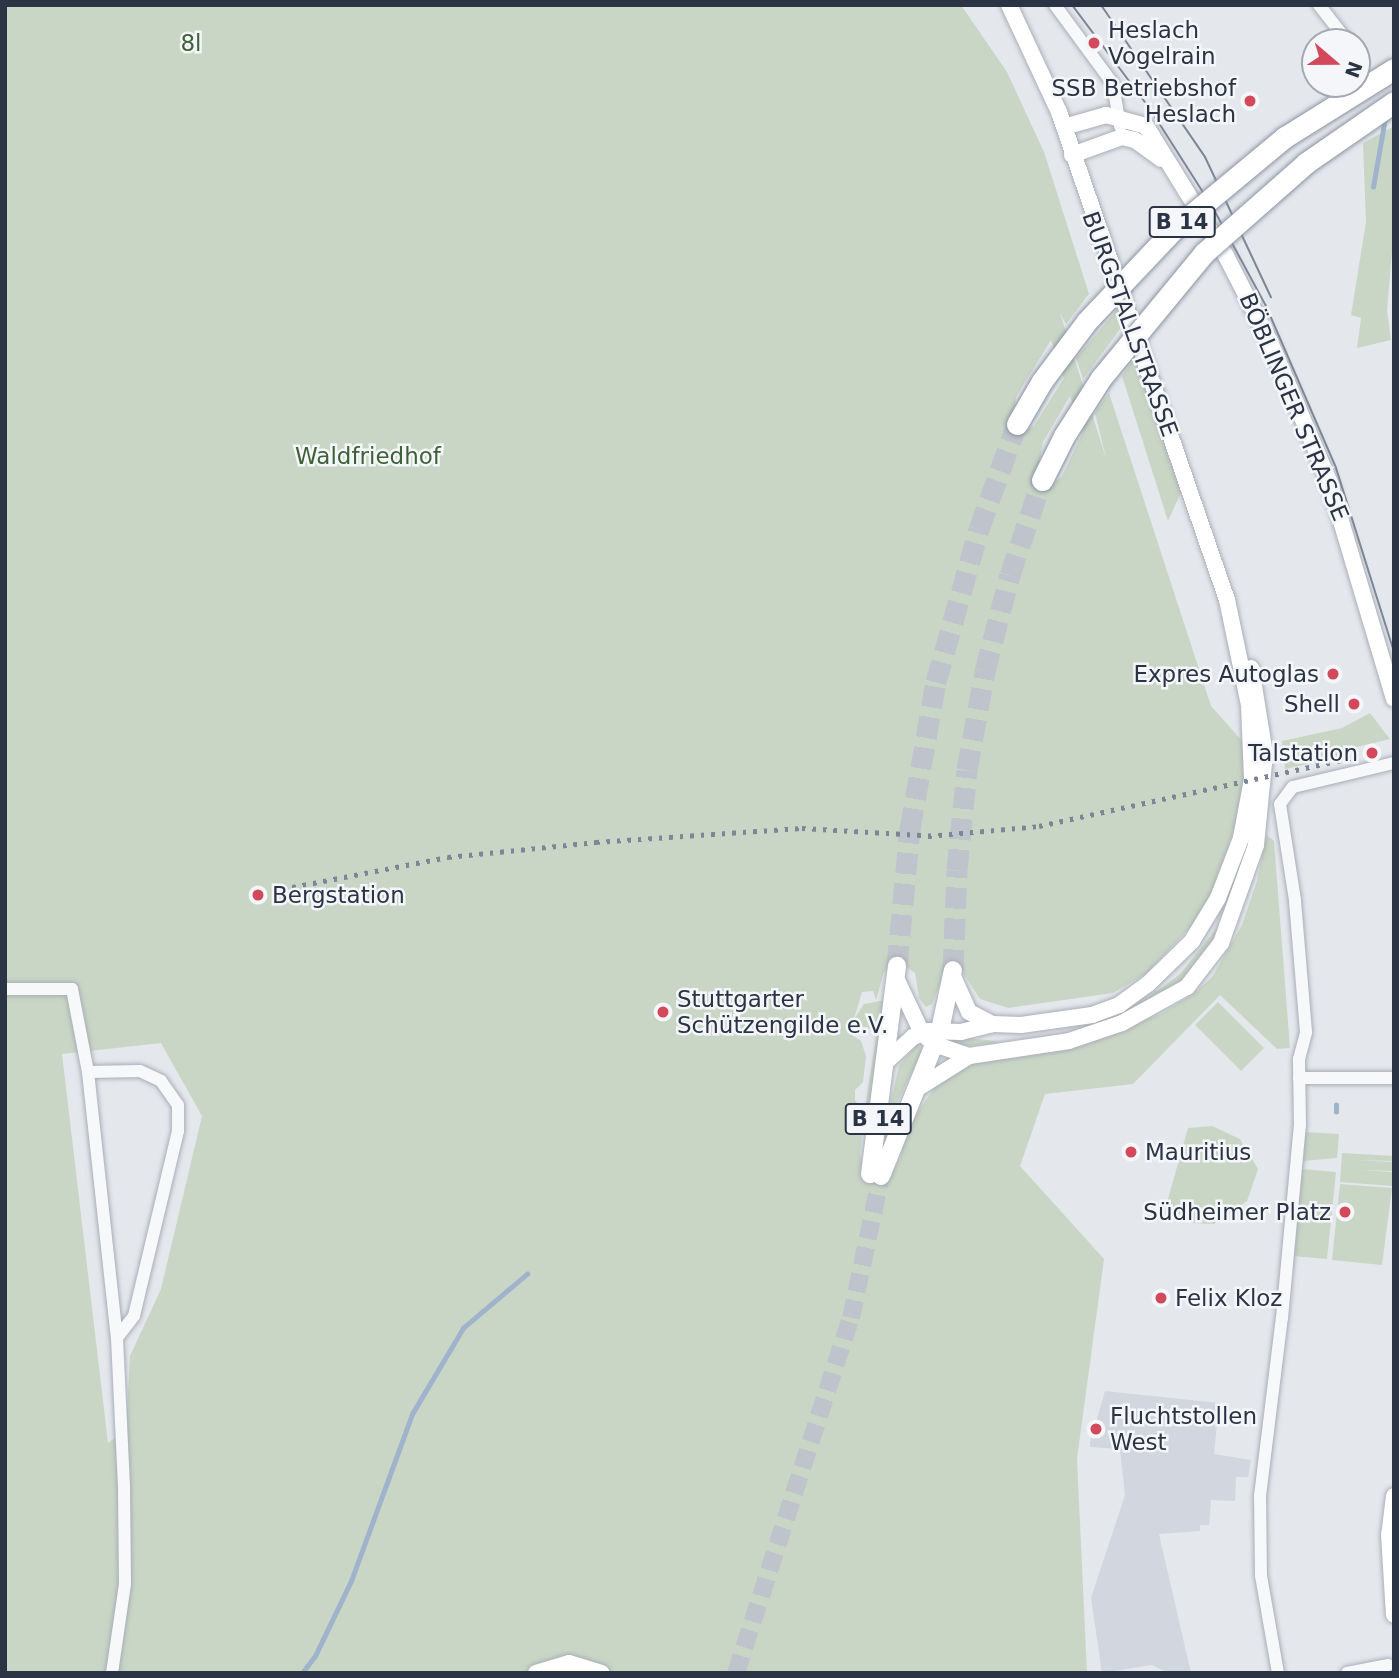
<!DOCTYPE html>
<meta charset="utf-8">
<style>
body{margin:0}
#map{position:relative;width:1399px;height:1678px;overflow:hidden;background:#e4e7ec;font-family:"DejaVu Sans",sans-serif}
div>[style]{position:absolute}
.built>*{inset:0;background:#d2d6de}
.green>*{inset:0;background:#c9d6c5}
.stream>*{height:4.5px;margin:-2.25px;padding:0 2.25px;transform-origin:2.25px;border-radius:2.25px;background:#9fb4cc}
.primary-tunnel>*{height:18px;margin-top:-9px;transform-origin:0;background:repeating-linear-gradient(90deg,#bfc3cb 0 18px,transparent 0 27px)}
.highway-tunnel>*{height:21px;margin-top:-10.5px;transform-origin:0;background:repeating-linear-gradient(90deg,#bfc3cb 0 21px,transparent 0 31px)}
.roads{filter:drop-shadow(0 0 2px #a9aeb7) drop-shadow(0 0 2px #a9aeb7)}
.street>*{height:12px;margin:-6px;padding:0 6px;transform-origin:6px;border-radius:6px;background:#f7f8fa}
.secondary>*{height:16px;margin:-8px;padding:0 8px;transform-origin:8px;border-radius:8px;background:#fff}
.primary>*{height:18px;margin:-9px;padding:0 9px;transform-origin:9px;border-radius:9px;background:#fff}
.tram>*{height:2px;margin:-1px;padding:0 1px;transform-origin:1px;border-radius:1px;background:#7d8696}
.rail>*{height:4.5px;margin-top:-2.25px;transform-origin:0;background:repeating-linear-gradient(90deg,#7d8696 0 3.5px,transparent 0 10.5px)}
.bridges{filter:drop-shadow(0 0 2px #8b94a3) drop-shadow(0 0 2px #8b94a3)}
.highway-bridge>*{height:21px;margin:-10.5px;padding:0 10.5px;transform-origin:10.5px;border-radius:10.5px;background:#fff}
.dots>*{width:19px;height:19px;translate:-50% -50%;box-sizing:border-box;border:4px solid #f4f6f9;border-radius:50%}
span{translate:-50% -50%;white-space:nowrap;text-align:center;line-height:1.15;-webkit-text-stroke:5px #f4f6f9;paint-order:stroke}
.shield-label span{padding:2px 5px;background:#f4f6f9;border:2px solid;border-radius:5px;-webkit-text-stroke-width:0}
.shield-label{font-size:21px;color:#2b3445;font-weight:700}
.poi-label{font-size:23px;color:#2b3445}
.left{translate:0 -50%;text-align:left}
.right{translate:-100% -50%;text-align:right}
.park-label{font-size:23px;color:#3f6138}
.street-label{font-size:23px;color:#2b3445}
.frame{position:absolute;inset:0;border:7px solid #2b3445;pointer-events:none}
.north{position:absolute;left:1301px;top:28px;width:70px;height:70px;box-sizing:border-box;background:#f4f6f9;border:2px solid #a4a8b1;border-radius:50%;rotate:110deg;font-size:19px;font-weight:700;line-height:28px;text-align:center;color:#2b3445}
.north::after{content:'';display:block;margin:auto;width:24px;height:32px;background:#d1495b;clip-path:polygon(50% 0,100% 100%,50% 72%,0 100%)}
</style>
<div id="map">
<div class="built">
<div style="clip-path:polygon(1105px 1391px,1219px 1403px,1214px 1454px,1251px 1460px,1248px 1477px,1236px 1477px,1235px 1501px,1211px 1500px,1209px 1525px,1200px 1525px,1200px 1531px,1159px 1534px,1191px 1673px,1168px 1673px,1152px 1665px,1102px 1673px,1091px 1598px,1125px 1495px,1120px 1449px,1090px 1447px,1090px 1443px)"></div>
</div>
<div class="green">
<div style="clip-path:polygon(evenodd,5px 5px,961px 5px,1007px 72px,1044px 152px,1089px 294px,1066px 324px,1060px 313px,1106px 458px,1095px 413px,1109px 393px,1211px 706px,1244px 743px,1244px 801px,1207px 909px,1147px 973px,1113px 993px,1008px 1008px,980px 999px,962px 971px,946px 970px,932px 1004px,926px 1007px,919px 998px,915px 973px,902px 964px,884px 972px,876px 1000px,873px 991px,862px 992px,854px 1019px,864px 1004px,886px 1000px,870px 1128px,863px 1128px,860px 1154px,865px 1176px,888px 1179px,901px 1157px,904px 1133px,938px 1082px,971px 1063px,1069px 1046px,1161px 1014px,1192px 995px,1212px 977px,1242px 925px,1257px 881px,1266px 835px,1274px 841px,1290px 1048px,1277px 1049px,1220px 995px,1133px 1084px,1045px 1094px,1020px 1166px,1104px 1259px,1077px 1459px,1087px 1673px,5px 1673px,5px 5px,1051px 340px,1064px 378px,1034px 426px,1025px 431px,1014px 420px,1016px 397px,1051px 340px,5px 5px,1070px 396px,1083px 432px,1062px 476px,1049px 488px,1042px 485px,1038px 468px,1043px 442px,1070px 396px,5px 5px,852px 1023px,870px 1029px,876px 1039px,864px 1113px,855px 1100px,855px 1090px,863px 1082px,866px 1056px,861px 1041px,852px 1035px,852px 1023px,5px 5px,161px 1043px,202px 1116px,161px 1289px,130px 1356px,126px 1430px,108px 1443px,62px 1054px,161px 1043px)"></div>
<div style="clip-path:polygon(1394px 126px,1394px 229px,1387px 310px,1391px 340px,1357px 348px,1361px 318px,1351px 315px,1366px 222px,1363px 143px)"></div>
<div style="clip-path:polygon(1117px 310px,1123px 325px,1083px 379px,1076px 358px)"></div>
<div style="clip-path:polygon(1134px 359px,1182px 490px,1168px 521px,1122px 376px)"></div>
<div style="clip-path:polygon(1370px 713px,1390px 739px,1348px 749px,1348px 755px,1285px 769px,1282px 741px,1342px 728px)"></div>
<div style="clip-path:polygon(1249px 830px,1255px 832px,1225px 929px,1184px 980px,1134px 1008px,1180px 974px,1218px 926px,1231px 903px)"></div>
<div style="clip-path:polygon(1218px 1002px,1264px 1048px,1241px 1071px,1195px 1025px)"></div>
<div style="clip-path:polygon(951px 1036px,995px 1041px,996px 1043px,963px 1046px,949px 1042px)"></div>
<div style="clip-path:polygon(917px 1044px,922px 1051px,894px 1109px,889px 1109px,899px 1066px)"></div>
<div style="clip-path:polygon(1212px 1126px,1240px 1139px,1258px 1169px,1247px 1201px,1214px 1224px,1192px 1223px,1166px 1206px,1188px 1128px)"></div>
<div style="clip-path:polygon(1304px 1132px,1339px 1134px,1337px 1158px,1302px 1161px)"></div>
<div style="clip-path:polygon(1342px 1153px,1394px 1156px,1394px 1161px,1357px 1160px,1394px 1162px,1393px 1171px,1361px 1170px,1393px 1172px,1392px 1186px,1340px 1182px)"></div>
<div style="clip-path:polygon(1301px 1169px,1336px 1172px,1327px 1259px,1293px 1256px)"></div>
<div style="clip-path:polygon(1340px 1184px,1392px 1188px,1382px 1265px,1332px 1260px)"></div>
</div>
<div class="stream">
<div style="left:1373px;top:187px;width:70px;rotate:-80.1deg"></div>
<div style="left:1336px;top:1112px;width:7px;rotate:-90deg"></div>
<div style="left:302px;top:1673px;width:21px;rotate:-53deg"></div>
<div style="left:315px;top:1656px;width:83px;rotate:-64.4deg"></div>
<div style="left:351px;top:1581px;width:178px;rotate:-69.9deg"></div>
<div style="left:412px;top:1414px;width:100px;rotate:-59.3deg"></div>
<div style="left:463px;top:1328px;width:84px;rotate:-40.2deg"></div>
</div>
<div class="primary-tunnel">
<div style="left:736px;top:1673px;width:373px;rotate:-72.1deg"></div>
<div style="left:851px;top:1318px;width:145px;rotate:-78.1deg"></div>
</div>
<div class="highway-tunnel">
<div style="left:897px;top:966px;width:138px;rotate:-84.6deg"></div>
<div style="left:910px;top:829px;width:149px;rotate:-80deg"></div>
<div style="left:936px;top:682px;width:159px;rotate:-74.3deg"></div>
<div style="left:979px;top:529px;width:112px;rotate:-70.1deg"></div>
<div style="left:953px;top:970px;width:100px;rotate:-87.7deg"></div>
<div style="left:957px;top:870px;width:100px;rotate:-84.3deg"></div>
<div style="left:967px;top:770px;width:101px;rotate:-79.7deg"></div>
<div style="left:985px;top:671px;width:99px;rotate:-75.4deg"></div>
<div style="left:1010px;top:575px;width:100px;rotate:-71.4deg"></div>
</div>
<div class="roads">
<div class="street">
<div style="left:1055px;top:5px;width:98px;rotate:53.7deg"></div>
<div style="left:1113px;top:84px;width:43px;rotate:80.5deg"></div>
<div style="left:1319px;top:5px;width:47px;rotate:51.9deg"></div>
<div style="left:1357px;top:53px;width:1px;rotate:45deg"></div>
<div style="left:5px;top:989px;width:67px"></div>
<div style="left:72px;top:989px;width:85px;rotate:79.1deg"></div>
<div style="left:88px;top:1072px;width:268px;rotate:83.8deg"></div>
<div style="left:117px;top:1338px;width:150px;rotate:87.3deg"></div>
<div style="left:124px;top:1488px;width:96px;rotate:89.4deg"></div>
<div style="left:125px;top:1584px;width:90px;rotate:98.3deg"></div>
<div style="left:88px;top:1072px;width:52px;rotate:-1.1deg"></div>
<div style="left:140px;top:1071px;width:23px;rotate:25deg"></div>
<div style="left:161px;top:1081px;width:29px;rotate:55deg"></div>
<div style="left:178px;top:1105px;width:26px;rotate:90deg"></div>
<div style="left:178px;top:1131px;width:190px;rotate:103.4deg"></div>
<div style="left:134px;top:1316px;width:28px;rotate:128deg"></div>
<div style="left:1299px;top:1078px;width:95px"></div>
<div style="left:1278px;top:1673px;width:98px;rotate:-99.9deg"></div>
<div style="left:1261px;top:1576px;width:80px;rotate:-90.7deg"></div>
<div style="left:1260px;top:1496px;width:179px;rotate:-83deg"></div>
<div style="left:1282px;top:1318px;width:194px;rotate:-84.7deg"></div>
<div style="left:1300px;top:1125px;width:66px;rotate:-90.9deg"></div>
<div style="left:1299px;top:1059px;width:28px;rotate:-75deg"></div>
<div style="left:1306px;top:1032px;width:132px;rotate:-94.8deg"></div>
<div style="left:1295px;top:900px;width:97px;rotate:-98.9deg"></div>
<div style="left:1280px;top:804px;width:21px;rotate:-53deg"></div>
<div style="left:1293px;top:787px;width:104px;rotate:-13.4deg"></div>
<div style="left:1347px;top:1673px;width:42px;rotate:-11deg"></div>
</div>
<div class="secondary">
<div style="left:1064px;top:127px;width:44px;rotate:-15.9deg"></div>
<div style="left:1106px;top:115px;width:41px;rotate:15.4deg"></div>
<div style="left:1146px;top:126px;width:153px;rotate:58.4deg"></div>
<div style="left:1226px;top:256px;width:97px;rotate:62.9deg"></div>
<div style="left:1270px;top:342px;width:151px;rotate:67deg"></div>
<div style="left:1329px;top:481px;width:227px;rotate:73.4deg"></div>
<div style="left:1072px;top:155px;width:53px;rotate:-19.8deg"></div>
<div style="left:1122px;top:137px;width:13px;rotate:13deg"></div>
<div style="left:1135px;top:140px;width:32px;rotate:36deg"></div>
<div style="left:953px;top:976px;width:39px;rotate:66deg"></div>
<div style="left:969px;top:1012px;width:27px;rotate:27deg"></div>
<div style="left:896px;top:978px;width:61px;rotate:64.7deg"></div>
<div style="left:922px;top:1033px;width:16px;rotate:43deg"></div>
<div style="left:934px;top:1044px;width:37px;rotate:19deg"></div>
<div style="left:969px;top:1056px;width:101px;rotate:-8.5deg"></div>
<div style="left:1069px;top:1041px;width:56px;rotate:-18.8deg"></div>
<div style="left:1122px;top:1023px;width:74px;rotate:-29deg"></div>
<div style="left:1187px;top:987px;width:56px;rotate:-52.3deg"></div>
<div style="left:1221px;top:943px;width:104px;rotate:-70.3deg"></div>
<div style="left:1256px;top:845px;width:91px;rotate:-84.4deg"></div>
<div style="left:1265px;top:754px;width:87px;rotate:-99.2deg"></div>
<div style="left:885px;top:1063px;width:38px;rotate:-43deg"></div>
<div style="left:913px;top:1037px;width:17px;rotate:-21deg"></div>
<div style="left:929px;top:1031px;width:32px;rotate:2deg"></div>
<div style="left:961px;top:1032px;width:33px;rotate:-14deg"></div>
<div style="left:993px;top:1024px;width:28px;rotate:2deg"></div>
<div style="left:1021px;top:1025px;width:72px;rotate:-8deg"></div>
<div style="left:1092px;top:1015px;width:29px;rotate:-20deg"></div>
<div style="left:1119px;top:1005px;width:36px;rotate:-36deg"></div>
<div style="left:1148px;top:984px;width:62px;rotate:-44.3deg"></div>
<div style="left:1192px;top:941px;width:50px;rotate:-58.8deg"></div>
<div style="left:1218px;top:898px;width:64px;rotate:-69deg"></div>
<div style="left:1241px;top:838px;width:60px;rotate:-79.4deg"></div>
<div style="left:1252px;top:779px;width:74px;rotate:-92.3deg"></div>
<div style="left:1249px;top:705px;width:107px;rotate:-101.8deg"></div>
<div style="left:1227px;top:600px;width:516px;rotate:-109deg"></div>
<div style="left:1059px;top:112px;width:118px;rotate:-115deg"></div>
<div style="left:915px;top:1090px;width:64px;rotate:-32.2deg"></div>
<div style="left:1394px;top:1496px;width:38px;rotate:97deg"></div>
<div style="left:1389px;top:1534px;width:81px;rotate:86.5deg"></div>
<div style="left:536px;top:1673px;width:34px;rotate:-17deg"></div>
<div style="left:569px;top:1663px;width:34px;rotate:17deg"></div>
</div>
<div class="primary">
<div style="left:870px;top:1174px;width:210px;rotate:-82.6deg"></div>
<div style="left:881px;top:1176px;width:157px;rotate:-68deg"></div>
<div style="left:940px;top:1030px;width:61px;rotate:-77.8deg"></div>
</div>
</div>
<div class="tram">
<div style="left:1072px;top:5px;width:130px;rotate:53.1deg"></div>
<div style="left:1150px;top:109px;width:117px;rotate:57.5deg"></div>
<div style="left:1213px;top:208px;width:111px;rotate:61.6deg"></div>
<div style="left:1266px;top:306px;width:176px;rotate:66.6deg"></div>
<div style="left:1336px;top:468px;width:193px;rotate:72.5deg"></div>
<div style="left:1101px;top:5px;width:184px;rotate:55.6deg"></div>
<div style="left:1205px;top:157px;width:155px;rotate:64.8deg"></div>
</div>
<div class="rail">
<div style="left:928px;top:836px;width:111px;rotate:-5.1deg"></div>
<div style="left:1039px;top:826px;width:319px;rotate:-12.3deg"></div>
<div style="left:282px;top:889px;width:169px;rotate:-10.9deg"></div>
<div style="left:448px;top:857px;width:149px;rotate:-5.8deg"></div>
<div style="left:596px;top:842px;width:206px;rotate:-3.9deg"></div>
<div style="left:802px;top:828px;width:136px;rotate:3.4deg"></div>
</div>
<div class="bridges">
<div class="highway-bridge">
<div style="left:1017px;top:424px;width:50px;rotate:-59.8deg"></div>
<div style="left:1042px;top:381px;width:75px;rotate:-53.1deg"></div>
<div style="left:1087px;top:321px;width:127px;rotate:-46.6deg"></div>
<div style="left:1174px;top:229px;width:144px;rotate:-39.7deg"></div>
<div style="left:1285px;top:137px;width:128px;rotate:-32deg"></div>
<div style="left:1042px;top:480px;width:49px;rotate:-63.4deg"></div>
<div style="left:1064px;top:436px;width:69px;rotate:-57.5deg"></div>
<div style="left:1101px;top:378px;width:162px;rotate:-50.5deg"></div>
<div style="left:1204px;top:253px;width:136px;rotate:-41.4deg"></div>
<div style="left:1306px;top:163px;width:107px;rotate:-34.7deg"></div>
</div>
</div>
<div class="dots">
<div style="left:1094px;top:43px;background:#d1495b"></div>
<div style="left:1250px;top:101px;background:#d1495b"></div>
<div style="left:1333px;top:674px;background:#d1495b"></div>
<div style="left:1354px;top:704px;background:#d1495b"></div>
<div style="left:1372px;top:753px;background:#d1495b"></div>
<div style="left:258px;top:895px;background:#d1495b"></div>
<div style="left:663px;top:1012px;background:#d1495b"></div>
<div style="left:1131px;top:1152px;background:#d1495b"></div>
<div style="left:1345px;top:1212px;background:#d1495b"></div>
<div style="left:1161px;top:1298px;background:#d1495b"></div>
<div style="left:1096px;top:1429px;background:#d1495b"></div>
</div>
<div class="shield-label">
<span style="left:1182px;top:222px">B 14</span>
<span style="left:878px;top:1119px">B 14</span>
</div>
<div class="poi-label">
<span class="left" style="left:1108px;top:43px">Heslach<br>Vogelrain</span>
<span class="right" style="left:1236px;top:101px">SSB Betriebshof<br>Heslach</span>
<span class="right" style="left:1319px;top:674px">Expres Autoglas</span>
<span class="right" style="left:1340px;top:704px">Shell</span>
<span class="right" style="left:1358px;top:753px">Talstation</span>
<span class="left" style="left:272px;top:895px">Bergstation</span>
<span class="left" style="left:677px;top:1012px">Stuttgarter<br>Schützengilde e.V.</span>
<span class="left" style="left:1145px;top:1152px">Mauritius</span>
<span class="right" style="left:1331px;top:1212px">Südheimer Platz</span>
<span class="left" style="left:1175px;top:1298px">Felix Kloz</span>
<span class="left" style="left:1110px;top:1429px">Fluchtstollen<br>West</span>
</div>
<div class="park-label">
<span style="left:191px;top:43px">8l</span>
<span style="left:368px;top:456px">Waldfriedhof</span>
</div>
<div class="street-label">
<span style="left:1130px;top:324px;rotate:70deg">BURGSTALLSTRASSE</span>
<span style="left:1294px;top:407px;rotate:67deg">BÖBLINGER STRASSE</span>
</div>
<div class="frame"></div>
<div class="north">N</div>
</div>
